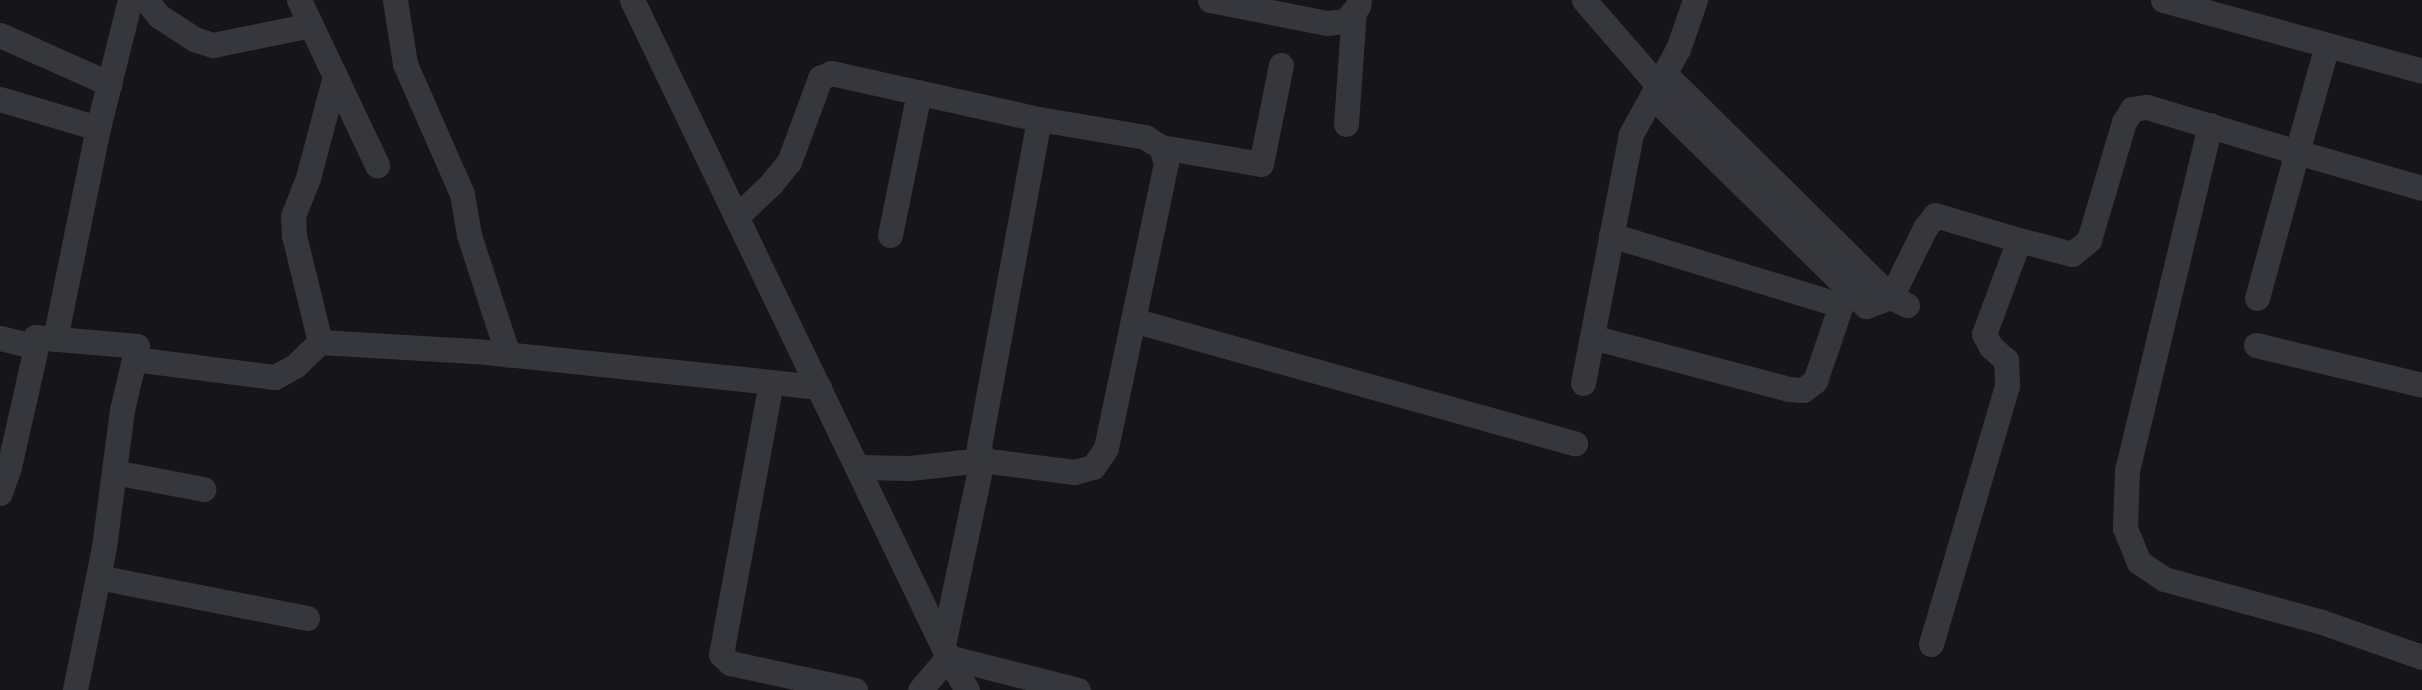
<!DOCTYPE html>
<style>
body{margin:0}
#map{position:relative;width:2422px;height:690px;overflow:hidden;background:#161517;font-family:Barlow,sans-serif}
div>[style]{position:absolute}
.minor>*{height:25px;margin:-12.5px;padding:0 12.5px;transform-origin:12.5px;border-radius:12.5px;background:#36373c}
span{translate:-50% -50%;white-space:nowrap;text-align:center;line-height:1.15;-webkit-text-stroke:4.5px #111012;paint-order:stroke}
</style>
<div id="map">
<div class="minor">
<div style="left:146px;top:0;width:21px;rotate:51deg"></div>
<div style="left:159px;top:16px;width:42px;rotate:33.3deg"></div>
<div style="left:194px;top:39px;width:20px;rotate:18deg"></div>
<div style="left:213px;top:45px;width:100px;rotate:-11.5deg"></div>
<div style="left:299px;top:0;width:183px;rotate:64.7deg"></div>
<div style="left:395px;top:0;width:65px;rotate:81.1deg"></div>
<div style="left:405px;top:64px;width:142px;rotate:66.3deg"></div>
<div style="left:462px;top:194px;width:42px;rotate:80.3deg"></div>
<div style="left:469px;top:235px;width:126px;rotate:72deg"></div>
<div style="left:632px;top:0;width:729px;rotate:64.31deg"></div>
<div style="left:948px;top:657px;width:43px;rotate:130.3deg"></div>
<div style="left:1210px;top:0;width:119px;rotate:11.1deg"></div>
<div style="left:1327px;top:23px;width:18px;rotate:-6deg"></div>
<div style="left:1345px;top:21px;width:20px;rotate:-49deg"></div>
<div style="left:1358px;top:6px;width:6px;rotate:-81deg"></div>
<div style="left:1584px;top:0;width:113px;rotate:49deg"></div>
<div style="left:2163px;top:0;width:269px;rotate:15.3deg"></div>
<div style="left:0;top:35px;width:120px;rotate:24deg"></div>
<div style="left:1664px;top:73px;width:319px;rotate:44.6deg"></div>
<div style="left:1891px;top:297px;width:77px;rotate:-63.8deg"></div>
<div style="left:1925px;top:228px;width:16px;rotate:-52deg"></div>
<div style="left:1935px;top:215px;width:88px;rotate:16.6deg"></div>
<div style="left:1652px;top:96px;width:300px;rotate:44.5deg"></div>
<div style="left:1866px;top:306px;width:27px;rotate:-20deg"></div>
<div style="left:1891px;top:297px;width:18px;rotate:27deg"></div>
<div style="left:0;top:99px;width:102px;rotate:16.5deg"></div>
<div style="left:1346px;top:124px;width:113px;rotate:-86deg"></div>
<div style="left:2210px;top:125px;width:355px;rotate:103.5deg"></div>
<div style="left:2127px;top:470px;width:58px;rotate:92deg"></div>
<div style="left:2125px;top:528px;width:37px;rotate:68deg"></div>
<div style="left:2139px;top:562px;width:30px;rotate:34deg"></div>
<div style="left:2164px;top:579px;width:161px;rotate:15.2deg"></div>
<div style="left:2319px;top:621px;width:109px;rotate:19.3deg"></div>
<div style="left:1161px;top:147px;width:101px;rotate:9.6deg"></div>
<div style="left:1261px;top:164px;width:101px;rotate:-78.6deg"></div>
<div style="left:737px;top:216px;width:47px;rotate:-43.3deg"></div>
<div style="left:771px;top:184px;width:28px;rotate:-51deg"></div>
<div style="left:789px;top:162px;width:90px;rotate:-69.7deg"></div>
<div style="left:820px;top:78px;width:12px;rotate:-24deg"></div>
<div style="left:831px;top:73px;width:213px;rotate:12.5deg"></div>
<div style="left:1039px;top:119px;width:108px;rotate:9.6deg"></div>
<div style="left:1145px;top:137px;width:19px;rotate:32deg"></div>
<div style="left:1161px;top:147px;width:17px;rotate:73deg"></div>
<div style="left:1166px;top:163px;width:291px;rotate:101.9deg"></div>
<div style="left:1106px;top:448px;width:23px;rotate:124deg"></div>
<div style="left:1093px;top:467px;width:20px;rotate:165deg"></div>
<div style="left:1074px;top:472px;width:93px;rotate:-172.6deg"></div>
<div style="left:982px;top:460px;width:73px;rotate:173.7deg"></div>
<div style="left:909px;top:468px;width:52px;rotate:-178.9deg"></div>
<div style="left:890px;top:235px;width:146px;rotate:-78.5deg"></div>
<div style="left:1611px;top:235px;width:239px;rotate:17deg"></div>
<div style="left:2257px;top:298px;width:151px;rotate:-74.7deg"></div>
<div style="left:2297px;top:152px;width:130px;rotate:16.1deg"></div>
<div style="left:1133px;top:320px;width:459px;rotate:15.6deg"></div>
<div style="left:1592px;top:337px;width:204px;rotate:14.8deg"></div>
<div style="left:1789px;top:389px;width:14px;rotate:4deg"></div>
<div style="left:1803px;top:390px;width:15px;rotate:-37deg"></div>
<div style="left:1815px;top:381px;width:99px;rotate:-71.2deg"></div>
<div style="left:0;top:338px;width:37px;rotate:14deg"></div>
<div style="left:55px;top:339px;width:215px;rotate:-78.5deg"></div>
<div style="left:98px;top:128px;width:132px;rotate:-76deg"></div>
<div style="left:320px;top:342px;width:110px;rotate:-103.7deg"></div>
<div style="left:294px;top:235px;width:19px;rotate:-93deg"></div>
<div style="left:293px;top:216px;width:41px;rotate:-68.5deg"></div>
<div style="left:308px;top:178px;width:106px;rotate:-75.2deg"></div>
<div style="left:2256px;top:345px;width:171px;rotate:13.5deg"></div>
<div style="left:134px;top:359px;width:142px;rotate:7.3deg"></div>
<div style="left:275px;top:377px;width:23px;rotate:-29deg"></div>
<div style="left:295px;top:366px;width:35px;rotate:-44deg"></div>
<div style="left:320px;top:342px;width:166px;rotate:3.4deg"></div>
<div style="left:486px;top:352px;width:335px;rotate:6deg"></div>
<div style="left:771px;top:382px;width:277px;rotate:100.4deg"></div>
<div style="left:721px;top:654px;width:13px;rotate:45deg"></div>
<div style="left:730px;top:663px;width:128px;rotate:12.2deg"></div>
<div style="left:1583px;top:383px;width:254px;rotate:-79.1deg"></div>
<div style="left:1631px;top:134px;width:97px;rotate:-61.1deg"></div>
<div style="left:1678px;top:49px;width:52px;rotate:-70.9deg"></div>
<div style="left:114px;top:472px;width:91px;rotate:10.8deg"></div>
<div style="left:0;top:493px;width:28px;rotate:-71deg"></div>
<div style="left:9px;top:467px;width:123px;rotate:-77.3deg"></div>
<div style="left:36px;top:347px;width:10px;rotate:-96deg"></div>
<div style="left:35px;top:337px;width:102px;rotate:5deg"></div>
<div style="left:137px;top:346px;width:66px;rotate:103.2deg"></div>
<div style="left:122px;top:410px;width:138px;rotate:97.5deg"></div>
<div style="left:104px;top:547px;width:146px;rotate:101.5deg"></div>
<div style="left:98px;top:577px;width:213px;rotate:11.1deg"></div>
<div style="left:1931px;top:644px;width:270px;rotate:-73.6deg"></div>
<div style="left:2007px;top:385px;width:25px;rotate:-92deg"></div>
<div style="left:2006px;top:360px;width:20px;rotate:-139deg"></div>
<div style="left:1991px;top:347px;width:15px;rotate:-118deg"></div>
<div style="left:1984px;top:334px;width:100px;rotate:-69.6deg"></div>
<div style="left:2019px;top:240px;width:55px;rotate:14.8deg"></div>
<div style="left:2072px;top:254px;width:22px;rotate:-39deg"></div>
<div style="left:2089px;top:240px;width:123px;rotate:-73.5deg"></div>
<div style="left:2124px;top:122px;width:15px;rotate:-58deg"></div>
<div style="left:2132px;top:109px;width:15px;rotate:-8deg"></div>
<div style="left:2147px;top:107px;width:157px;rotate:16.7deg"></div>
<div style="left:2297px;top:152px;width:111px;rotate:-74.3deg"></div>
<div style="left:943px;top:645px;width:189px;rotate:-78.1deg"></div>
<div style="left:982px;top:460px;width:14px;rotate:-102deg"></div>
<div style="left:979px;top:446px;width:332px;rotate:-79.6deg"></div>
<div style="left:967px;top:690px;width:38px;rotate:-120deg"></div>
<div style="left:948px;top:657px;width:134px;rotate:14.2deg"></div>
</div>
</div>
